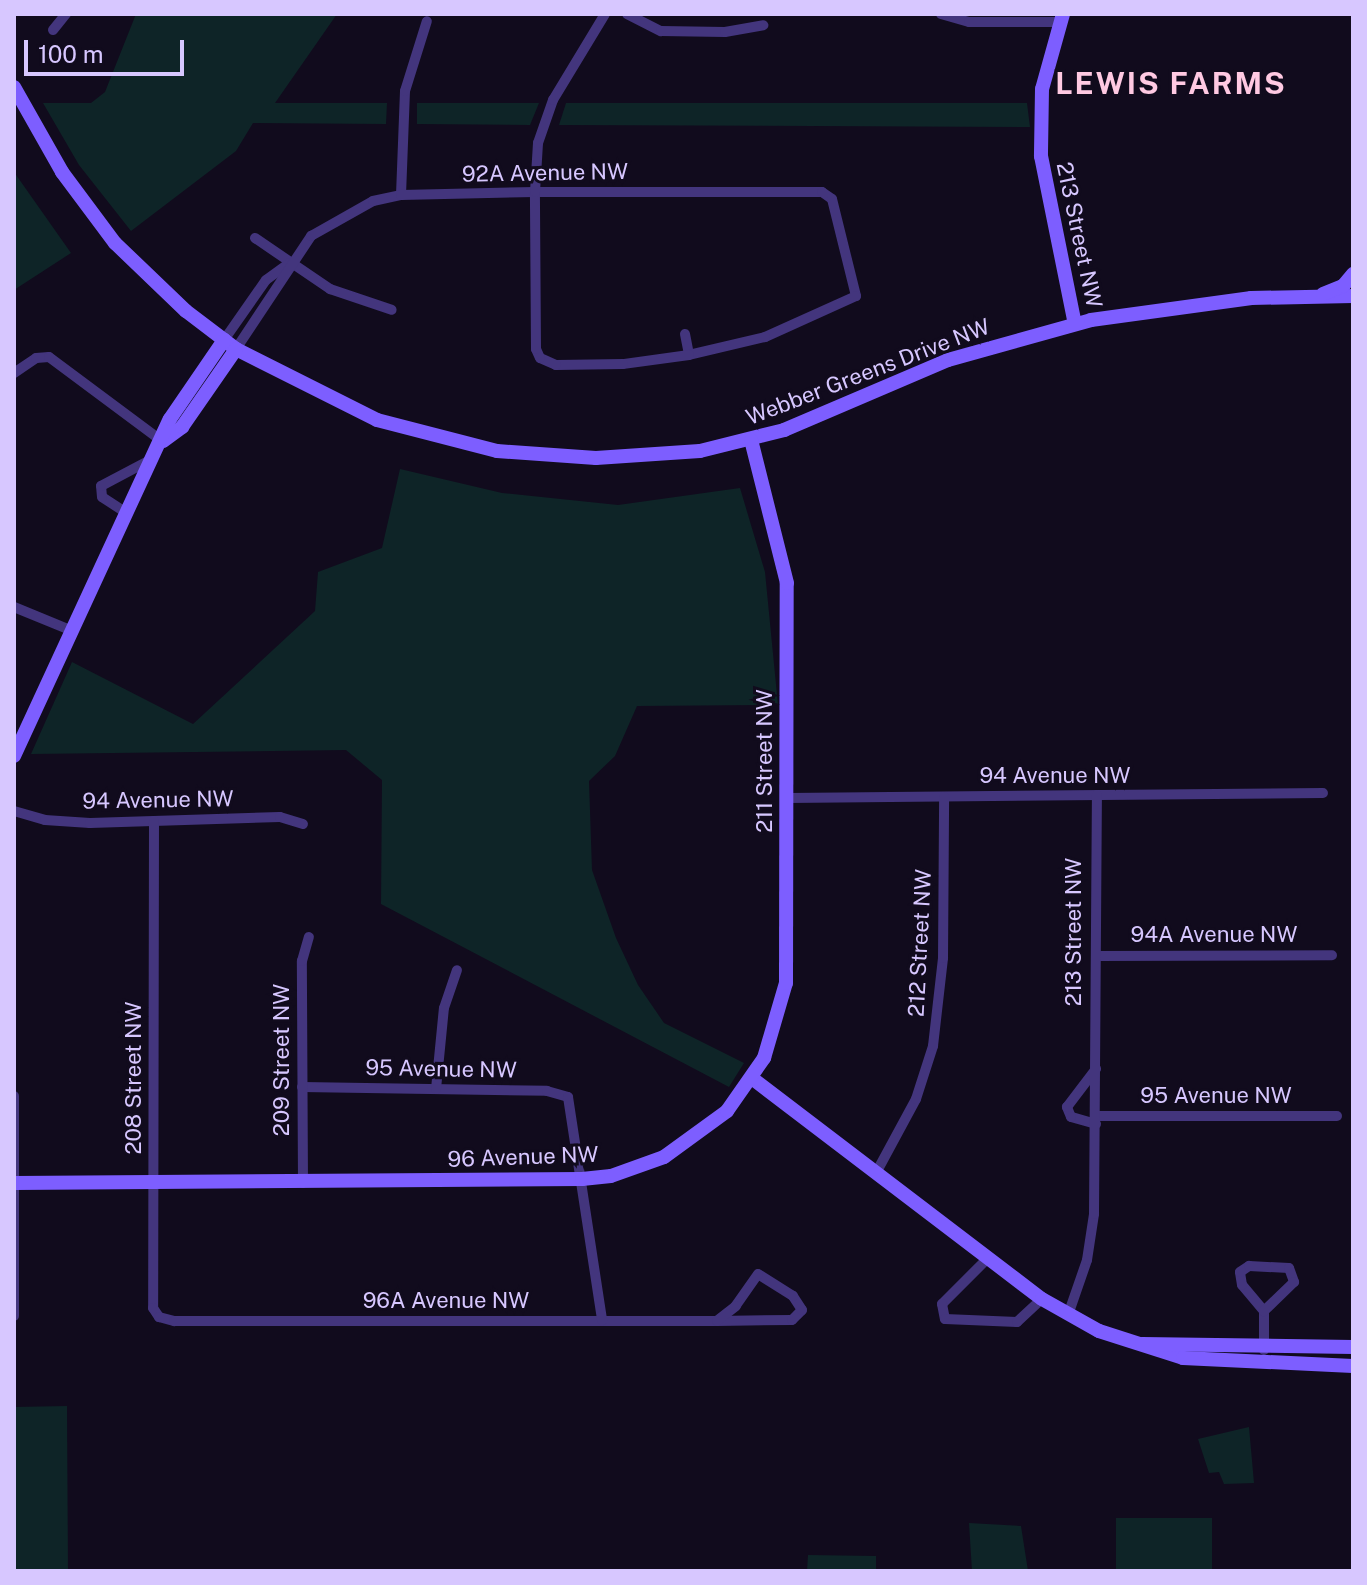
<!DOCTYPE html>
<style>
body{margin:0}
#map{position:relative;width:1367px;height:1585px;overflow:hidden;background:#110b1d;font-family:"Public Sans",sans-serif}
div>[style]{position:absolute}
.green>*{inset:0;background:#0e2427}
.street>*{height:10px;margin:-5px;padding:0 5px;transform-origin:5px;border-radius:5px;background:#43357d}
.secondary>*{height:14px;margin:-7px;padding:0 7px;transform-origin:7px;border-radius:7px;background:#7d5eff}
span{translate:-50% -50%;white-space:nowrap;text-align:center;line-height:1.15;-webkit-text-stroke:6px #110b1d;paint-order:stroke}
.street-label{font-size:22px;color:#d7c7ff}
.district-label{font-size:30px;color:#ffc9e2;font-weight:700;letter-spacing:2px}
.frame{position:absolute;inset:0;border:16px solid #d7c7ff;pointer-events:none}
.scale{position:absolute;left:24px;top:40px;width:160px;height:36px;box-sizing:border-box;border:4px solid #d7c7ff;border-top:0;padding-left:10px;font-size:24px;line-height:28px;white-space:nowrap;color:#d7c7ff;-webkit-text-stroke:6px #110b1d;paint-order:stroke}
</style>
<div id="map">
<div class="green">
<div style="clip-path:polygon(136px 14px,337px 14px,275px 103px,387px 103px,386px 124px,253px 123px,236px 151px,131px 231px,79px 165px,43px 103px,91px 103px,105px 92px)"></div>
<div style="clip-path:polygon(417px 103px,539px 103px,530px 125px,417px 124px)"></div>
<div style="clip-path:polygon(566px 103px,1027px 103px,1030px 127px,559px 125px)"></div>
<div style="clip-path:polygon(14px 172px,71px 253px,14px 290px)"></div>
<div style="clip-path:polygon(400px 469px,502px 493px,618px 505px,740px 488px,765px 572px,778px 705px,637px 706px,615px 756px,589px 781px,592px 870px,616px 938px,638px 985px,664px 1023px,744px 1063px,729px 1087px,381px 904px,382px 780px,346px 750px,31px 754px,72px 662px,193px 724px,315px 611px,318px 572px,382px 548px)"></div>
<div style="clip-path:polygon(67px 1406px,68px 1571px,14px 1571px,14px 1407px)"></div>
<div style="clip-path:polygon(1249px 1427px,1254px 1483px,1224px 1484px,1219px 1472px,1209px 1473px,1198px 1439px)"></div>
<div style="clip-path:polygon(1116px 1518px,1212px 1518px,1212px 1571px,1116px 1571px)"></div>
<div style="clip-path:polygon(969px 1523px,1021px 1526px,1028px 1571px,972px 1571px)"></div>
<div style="clip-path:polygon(808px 1555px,876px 1556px,876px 1571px,807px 1571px)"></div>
</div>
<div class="street">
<div style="left:627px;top:14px;width:38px;rotate:27deg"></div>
<div style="left:661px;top:31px;width:64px;rotate:0.9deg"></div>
<div style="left:725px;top:32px;width:39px;rotate:-10deg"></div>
<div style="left:941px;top:14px;width:29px;rotate:16deg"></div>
<div style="left:969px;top:22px;width:91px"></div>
<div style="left:53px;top:30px;width:21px;rotate:-51deg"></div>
<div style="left:401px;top:195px;width:104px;rotate:-87.8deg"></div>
<div style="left:405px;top:91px;width:73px;rotate:-72.6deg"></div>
<div style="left:255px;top:238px;width:91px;rotate:34.2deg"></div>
<div style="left:330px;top:289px;width:65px;rotate:18.7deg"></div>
<div style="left:685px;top:334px;width:21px;rotate:79deg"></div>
<div style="left:224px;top:340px;width:73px;rotate:-55deg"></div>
<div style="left:266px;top:280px;width:29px;rotate:-36deg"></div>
<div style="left:236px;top:349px;width:136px;rotate:-56.4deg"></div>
<div style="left:311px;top:236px;width:71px;rotate:-29.4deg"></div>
<div style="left:373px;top:201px;width:29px;rotate:-12deg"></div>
<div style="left:401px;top:195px;width:134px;rotate:-1.3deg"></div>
<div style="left:535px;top:192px;width:287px"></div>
<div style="left:822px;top:192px;width:12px;rotate:35deg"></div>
<div style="left:832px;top:199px;width:100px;rotate:76.1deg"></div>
<div style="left:856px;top:296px;width:100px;rotate:155.7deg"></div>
<div style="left:765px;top:337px;width:78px;rotate:166.7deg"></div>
<div style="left:689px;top:355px;width:67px;rotate:172.2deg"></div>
<div style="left:623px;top:364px;width:67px;rotate:179.1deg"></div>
<div style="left:556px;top:365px;width:17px;rotate:-156deg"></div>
<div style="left:540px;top:358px;width:10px;rotate:-114deg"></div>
<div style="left:536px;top:349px;width:157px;rotate:-90.4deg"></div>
<div style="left:535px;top:192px;width:49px;rotate:-86.5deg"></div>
<div style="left:538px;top:143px;width:46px;rotate:-70.8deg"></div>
<div style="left:553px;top:100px;width:100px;rotate:-58.8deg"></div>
<div style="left:14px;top:373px;width:27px;rotate:-34deg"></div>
<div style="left:36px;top:358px;width:13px;rotate:-4deg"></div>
<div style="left:49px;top:357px;width:142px;rotate:36.7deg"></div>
<div style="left:125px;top:512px;width:27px;rotate:-147deg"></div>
<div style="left:102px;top:497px;width:11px;rotate:-95deg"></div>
<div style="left:101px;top:486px;width:58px;rotate:-27.9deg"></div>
<div style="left:14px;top:607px;width:61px;rotate:22.3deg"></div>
<div style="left:788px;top:798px;width:535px;rotate:-0.54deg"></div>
<div style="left:14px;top:811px;width:32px;rotate:16deg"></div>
<div style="left:45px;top:820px;width:45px;rotate:3.8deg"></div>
<div style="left:90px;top:823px;width:190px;rotate:-1.8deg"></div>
<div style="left:280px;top:817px;width:24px;rotate:17deg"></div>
<div style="left:154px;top:821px;width:487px;rotate:90.1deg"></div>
<div style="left:153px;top:1308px;width:11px;rotate:56deg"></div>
<div style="left:159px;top:1317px;width:16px;rotate:15deg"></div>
<div style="left:174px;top:1321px;width:543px"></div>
<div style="left:717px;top:1321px;width:75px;rotate:-0.8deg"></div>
<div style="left:792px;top:1320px;width:14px;rotate:-45deg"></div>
<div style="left:802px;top:1310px;width:17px;rotate:-123deg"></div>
<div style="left:793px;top:1296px;width:41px;rotate:-147.8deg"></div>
<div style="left:758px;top:1274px;width:39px;rotate:125deg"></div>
<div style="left:736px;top:1306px;width:24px;rotate:142deg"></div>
<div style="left:1097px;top:956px;width:235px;rotate:-0.2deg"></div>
<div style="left:302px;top:1087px;width:245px;rotate:0.9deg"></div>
<div style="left:547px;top:1091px;width:22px;rotate:16deg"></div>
<div style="left:568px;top:1097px;width:226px;rotate:81.3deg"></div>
<div style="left:436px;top:1089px;width:81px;rotate:-84.4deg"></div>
<div style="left:444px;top:1008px;width:40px;rotate:-71.1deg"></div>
<div style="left:14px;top:1096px;width:220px;rotate:90deg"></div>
<div style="left:1096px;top:1116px;width:241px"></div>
<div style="left:1096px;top:1124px;width:26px;rotate:-164deg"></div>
<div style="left:1071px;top:1117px;width:11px;rotate:-112deg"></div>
<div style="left:1067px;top:1107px;width:48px;rotate:-52.7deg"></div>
<div style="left:876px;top:1173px;width:84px;rotate:-61.6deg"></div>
<div style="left:916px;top:1099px;width:56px;rotate:-72.2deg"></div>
<div style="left:933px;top:1046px;width:89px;rotate:-83.5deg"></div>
<div style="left:943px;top:958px;width:161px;rotate:-89.6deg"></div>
<div style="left:303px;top:1183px;width:222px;rotate:-90.3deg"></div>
<div style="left:302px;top:961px;width:25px;rotate:-74deg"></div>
<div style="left:988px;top:1258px;width:65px;rotate:135deg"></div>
<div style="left:942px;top:1304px;width:15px;rotate:79deg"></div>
<div style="left:945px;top:1319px;width:72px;rotate:2.4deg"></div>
<div style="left:1017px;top:1322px;width:34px;rotate:-43deg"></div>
<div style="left:1068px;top:1315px;width:58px;rotate:-70.9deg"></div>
<div style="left:1087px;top:1260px;width:47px;rotate:-81.3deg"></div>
<div style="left:1094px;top:1214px;width:419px;rotate:-89.6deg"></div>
<div style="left:1264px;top:1350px;width:39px;rotate:-90deg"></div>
<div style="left:1264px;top:1311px;width:34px;rotate:-130deg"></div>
<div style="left:1242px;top:1285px;width:13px;rotate:-99deg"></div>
<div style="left:1240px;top:1272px;width:11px;rotate:-34deg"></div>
<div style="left:1249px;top:1266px;width:40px;rotate:2.9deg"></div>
<div style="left:1289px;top:1268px;width:15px;rotate:70deg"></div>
<div style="left:1294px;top:1282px;width:42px;rotate:136deg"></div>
</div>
<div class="secondary">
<div style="left:1063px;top:14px;width:78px;rotate:105.6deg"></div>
<div style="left:1042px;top:89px;width:67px;rotate:90.9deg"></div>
<div style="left:1041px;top:156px;width:171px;rotate:78.6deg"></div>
<div style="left:14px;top:87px;width:98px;rotate:60.5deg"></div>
<div style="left:62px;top:172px;width:89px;rotate:53.3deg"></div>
<div style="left:115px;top:243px;width:98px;rotate:43.8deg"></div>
<div style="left:186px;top:311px;width:63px;rotate:37.2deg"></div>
<div style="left:236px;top:349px;width:158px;rotate:26.7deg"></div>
<div style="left:377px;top:420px;width:124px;rotate:14.5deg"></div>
<div style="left:497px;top:451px;width:99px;rotate:4deg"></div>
<div style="left:596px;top:458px;width:104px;rotate:-3.9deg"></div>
<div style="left:700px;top:451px;width:87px;rotate:-14deg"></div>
<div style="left:784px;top:430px;width:178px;rotate:-23.1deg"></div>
<div style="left:948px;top:360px;width:148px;rotate:-15.6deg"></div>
<div style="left:1091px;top:320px;width:162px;rotate:-7.8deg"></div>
<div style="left:1251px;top:298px;width:102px;rotate:-1.1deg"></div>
<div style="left:1323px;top:294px;width:22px;rotate:-22deg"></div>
<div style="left:1343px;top:286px;width:16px;rotate:-50deg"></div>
<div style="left:163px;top:441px;width:24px;rotate:-36deg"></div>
<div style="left:182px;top:427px;width:95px;rotate:-55.3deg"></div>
<div style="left:14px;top:756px;width:371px;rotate:-65.2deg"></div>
<div style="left:170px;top:419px;width:96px;rotate:-55.6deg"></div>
<div style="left:753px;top:1079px;width:363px;rotate:37.3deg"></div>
<div style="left:1042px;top:1299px;width:65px;rotate:29.3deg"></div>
<div style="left:1099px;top:1331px;width:88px;rotate:17.8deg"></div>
<div style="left:1183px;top:1358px;width:170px;rotate:2.7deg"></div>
<div style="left:14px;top:1183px;width:568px;rotate:-0.4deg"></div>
<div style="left:582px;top:1179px;width:29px;rotate:-6deg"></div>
<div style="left:611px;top:1176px;width:56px;rotate:-19.7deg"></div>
<div style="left:664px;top:1157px;width:78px;rotate:-36.1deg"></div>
<div style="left:727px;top:1111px;width:65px;rotate:-55.1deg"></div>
<div style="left:764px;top:1058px;width:78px;rotate:-73.7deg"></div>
<div style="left:786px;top:983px;width:400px;rotate:-89.9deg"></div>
<div style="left:787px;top:583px;width:147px;rotate:-104.1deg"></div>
<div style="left:1142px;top:1344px;width:211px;rotate:0.8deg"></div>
</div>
<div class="street-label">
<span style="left:545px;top:173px;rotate:-1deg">92A Avenue NW</span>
<span style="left:1079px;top:235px;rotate:78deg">213 Street NW</span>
<span style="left:868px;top:372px;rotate:-21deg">Webber Greens Drive NW</span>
<span style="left:765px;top:761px;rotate:-90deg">211 Street NW</span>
<span style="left:1055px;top:776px">94 Avenue NW</span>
<span style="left:158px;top:800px;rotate:-1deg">94 Avenue NW</span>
<span style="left:1074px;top:932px;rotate:-90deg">213 Street NW</span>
<span style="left:1214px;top:935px">94A Avenue NW</span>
<span style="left:920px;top:943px;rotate:-87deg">212 Street NW</span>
<span style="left:282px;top:1060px;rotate:-90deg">209 Street NW</span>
<span style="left:441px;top:1069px;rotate:1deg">95 Avenue NW</span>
<span style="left:134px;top:1078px;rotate:-90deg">208 Street NW</span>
<span style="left:1216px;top:1096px">95 Avenue NW</span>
<span style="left:523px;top:1157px;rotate:-2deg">96 Avenue NW</span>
<span style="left:446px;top:1301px">96A Avenue NW</span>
</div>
<div class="district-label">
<span style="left:1171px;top:83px">LEWIS FARMS</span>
</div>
<div class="frame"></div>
<div class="scale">100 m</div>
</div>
